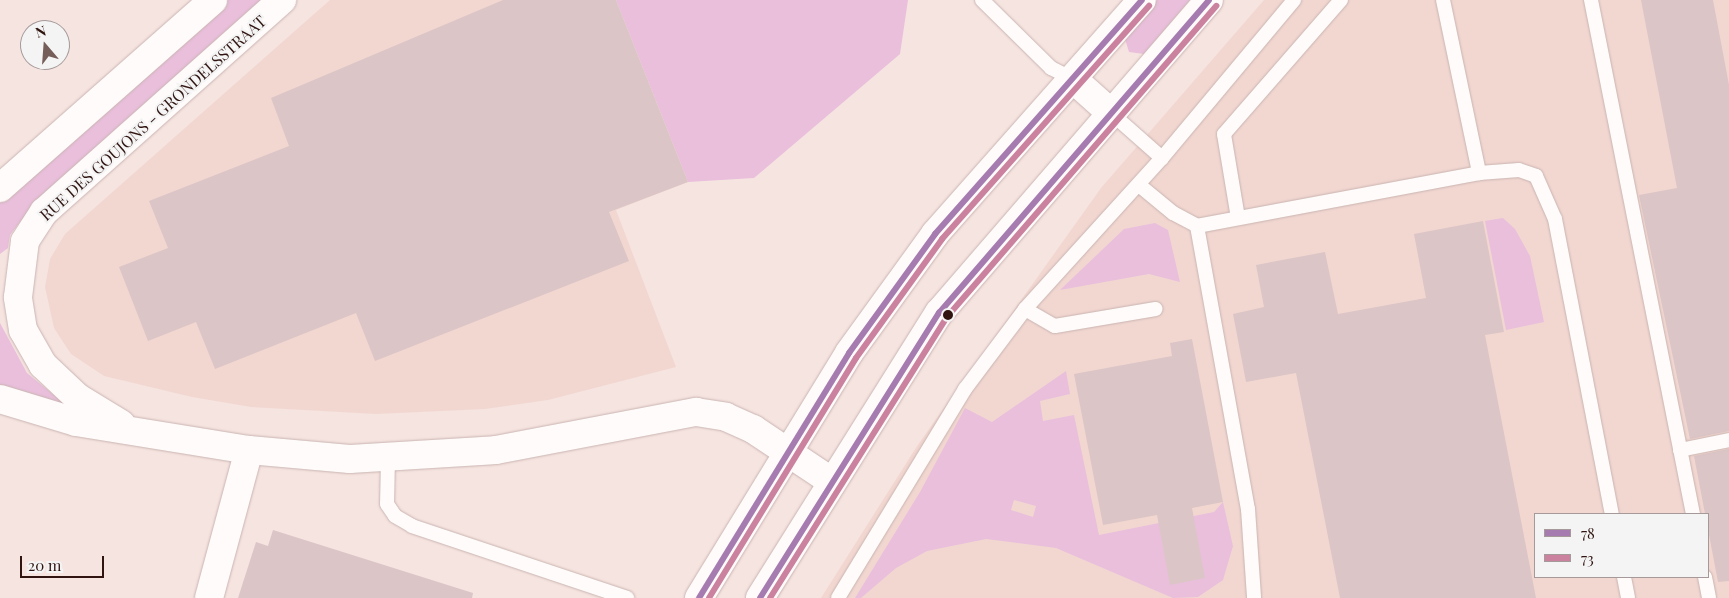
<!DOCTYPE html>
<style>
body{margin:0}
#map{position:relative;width:1729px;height:598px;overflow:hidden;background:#f6e4e1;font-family:"Playfair Display",serif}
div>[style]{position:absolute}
.built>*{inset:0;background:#f2d7d1}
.green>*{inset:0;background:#e9bfdc}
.building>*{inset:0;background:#dcc5c6}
.roads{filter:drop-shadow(0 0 1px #c9b4b0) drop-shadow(0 0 1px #c9b4b0)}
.lane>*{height:14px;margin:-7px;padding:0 7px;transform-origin:7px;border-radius:7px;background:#fefbfa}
.street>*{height:28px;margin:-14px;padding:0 14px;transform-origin:14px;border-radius:14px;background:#fefbfa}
.primary>*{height:28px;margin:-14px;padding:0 14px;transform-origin:14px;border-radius:14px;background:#fefbfa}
.bus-1>*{height:6px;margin:-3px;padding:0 3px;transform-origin:3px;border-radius:3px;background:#a67cb0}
.bus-2>*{height:6px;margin:-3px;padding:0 3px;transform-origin:3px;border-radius:3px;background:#cb829f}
.dots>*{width:14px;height:14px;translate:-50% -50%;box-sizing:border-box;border:2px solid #f4f4f4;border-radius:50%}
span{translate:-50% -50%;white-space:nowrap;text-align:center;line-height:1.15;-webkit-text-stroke:4px #f4f4f4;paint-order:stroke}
.street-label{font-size:16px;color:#2f1410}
.legend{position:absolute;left:1534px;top:513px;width:175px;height:65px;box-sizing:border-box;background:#f4f4f4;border:1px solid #a59a99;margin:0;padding:6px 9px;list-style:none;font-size:15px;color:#2f1410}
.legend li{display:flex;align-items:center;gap:10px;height:25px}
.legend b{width:25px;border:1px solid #a59a99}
.north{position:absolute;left:20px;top:20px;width:50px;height:50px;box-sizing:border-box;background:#f4f4f4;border:1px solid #a59a99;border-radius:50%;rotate:342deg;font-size:14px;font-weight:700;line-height:20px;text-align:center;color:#2f1410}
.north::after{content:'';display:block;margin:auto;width:18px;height:22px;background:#755d59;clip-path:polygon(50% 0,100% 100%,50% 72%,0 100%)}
.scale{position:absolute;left:20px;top:556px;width:84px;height:22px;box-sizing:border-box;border:2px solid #2f1410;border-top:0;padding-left:6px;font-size:15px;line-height:18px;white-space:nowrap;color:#2f1410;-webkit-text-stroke:4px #f4f4f4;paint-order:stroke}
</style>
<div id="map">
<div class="built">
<div style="clip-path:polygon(330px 0,616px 0,688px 182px,616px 210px,676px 367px,548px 400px,485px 409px,376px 414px,251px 407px,192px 397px,104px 376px,71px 354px,54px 328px,45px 287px,50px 259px,65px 234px)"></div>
<div style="clip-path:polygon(evenodd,1264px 0,1729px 0,1729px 598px,821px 598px,917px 446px,1101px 188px,1264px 0,1535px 514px,1708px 514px,1708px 577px,1535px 577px,1535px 514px)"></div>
</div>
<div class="green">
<div style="clip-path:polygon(225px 0,268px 0,27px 213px,10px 235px,8px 248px,0 254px,0 202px)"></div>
<div style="clip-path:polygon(616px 0,908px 0,900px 54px,754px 178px,688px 182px)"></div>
<div style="clip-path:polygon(1157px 0,1190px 0,1144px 54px,1129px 52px,1125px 39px)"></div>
<div style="clip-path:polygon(1503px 218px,1515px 229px,1530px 256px,1544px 322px,1506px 330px,1485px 221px)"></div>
<div style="clip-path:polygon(1155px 223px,1168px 230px,1180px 282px,1149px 274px,1060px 290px,1124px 229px)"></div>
<div style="clip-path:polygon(0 323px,27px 373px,66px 405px,0 385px)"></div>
<div style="clip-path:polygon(evenodd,1066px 371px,1070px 394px,1040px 401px,1043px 421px,1074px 415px,1099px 535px,1214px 512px,1223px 502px,1233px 546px,1223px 580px,1198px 597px,1173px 598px,1056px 548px,986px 539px,927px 551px,896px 568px,861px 598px,855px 598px,920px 492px,965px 408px,992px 422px,1066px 371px,1014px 500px,1036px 506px,1033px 517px,1011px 510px,1014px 500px)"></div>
</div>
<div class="building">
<div style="clip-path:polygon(503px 0,616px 0,688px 182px,609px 212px,629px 261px,375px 361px,356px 313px,215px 369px,196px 322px,148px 341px,119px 267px,168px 248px,149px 201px,289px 146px,271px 98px)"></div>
<div style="clip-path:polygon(1641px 0,1713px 0,1729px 85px,1729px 431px,1690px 439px,1639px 195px,1677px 188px)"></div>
<div style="clip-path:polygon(1483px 221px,1504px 332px,1485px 335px,1536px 598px,1340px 598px,1296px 373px,1246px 382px,1233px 314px,1264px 307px,1256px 265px,1325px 252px,1338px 314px,1426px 298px,1414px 234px)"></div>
<div style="clip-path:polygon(1192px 339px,1223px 502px,1192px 508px,1205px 578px,1170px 585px,1157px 515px,1103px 525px,1074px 374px,1172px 356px,1170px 343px)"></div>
<div style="clip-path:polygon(1729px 449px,1729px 581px,1718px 582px,1694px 456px)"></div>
<div style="clip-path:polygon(273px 530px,473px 593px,472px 598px,238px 598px,256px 542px,268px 546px)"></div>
</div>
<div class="roads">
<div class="lane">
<div style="left:982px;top:0;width:97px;rotate:44.6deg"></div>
<div style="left:1051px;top:68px;width:25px;rotate:27deg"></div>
<div style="left:1443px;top:0;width:177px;rotate:78.2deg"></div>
<div style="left:1591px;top:0;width:524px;rotate:78.78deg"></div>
<div style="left:1162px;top:158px;width:206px;rotate:-50.1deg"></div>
<div style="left:1139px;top:185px;width:44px;rotate:39.5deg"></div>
<div style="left:1173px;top:213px;width:27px;rotate:28deg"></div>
<div style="left:1197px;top:226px;width:287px;rotate:-10.6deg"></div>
<div style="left:1479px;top:173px;width:40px;rotate:-4.3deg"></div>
<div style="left:1519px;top:170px;width:18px;rotate:19deg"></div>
<div style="left:1536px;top:176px;width:47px;rotate:66.2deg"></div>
<div style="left:1555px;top:219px;width:300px;rotate:79.1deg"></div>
<div style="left:1238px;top:218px;width:85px;rotate:-99.5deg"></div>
<div style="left:1224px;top:134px;width:178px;rotate:-48.9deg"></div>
<div style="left:1197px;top:226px;width:288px;rotate:79.8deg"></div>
<div style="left:1248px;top:509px;width:89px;rotate:86.1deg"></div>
<div style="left:1025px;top:309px;width:34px;rotate:30deg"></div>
<div style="left:1055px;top:326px;width:102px;rotate:-9.6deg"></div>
<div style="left:1680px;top:450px;width:50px;rotate:-11.5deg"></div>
<div style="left:388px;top:458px;width:46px;rotate:91.2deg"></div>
<div style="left:387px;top:504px;width:14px;rotate:56deg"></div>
<div style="left:395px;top:516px;width:20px;rotate:30deg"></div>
<div style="left:412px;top:526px;width:227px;rotate:18.5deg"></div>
<div style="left:1624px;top:577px;width:21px;rotate:79deg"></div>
<div style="left:1705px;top:577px;width:21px;rotate:79deg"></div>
<div style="left:838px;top:598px;width:245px;rotate:-58.7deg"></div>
<div style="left:965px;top:389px;width:100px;rotate:-53.1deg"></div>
<div style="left:1025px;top:309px;width:204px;rotate:-47.8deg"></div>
<div style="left:1162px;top:158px;width:68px;rotate:-138.6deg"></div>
</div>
<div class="street">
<div style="left:1073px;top:79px;width:51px;rotate:41.8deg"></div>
<div style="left:0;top:188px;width:284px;rotate:-41.4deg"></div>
<div style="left:0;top:399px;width:79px;rotate:16.8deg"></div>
<div style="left:76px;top:422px;width:175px;rotate:9.2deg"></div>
<div style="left:249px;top:450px;width:101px;rotate:5.1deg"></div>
<div style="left:350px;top:459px;width:146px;rotate:-3.5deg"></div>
<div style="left:496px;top:450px;width:204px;rotate:-10.8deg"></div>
<div style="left:696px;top:412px;width:30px;rotate:9deg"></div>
<div style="left:726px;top:417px;width:30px;rotate:24deg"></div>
<div style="left:753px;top:429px;width:94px;rotate:33.7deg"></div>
<div style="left:121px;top:424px;width:52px;rotate:-148.5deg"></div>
<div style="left:77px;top:397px;width:47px;rotate:-136.7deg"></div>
<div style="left:43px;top:365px;width:40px;rotate:-119.7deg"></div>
<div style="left:23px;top:330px;width:33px;rotate:-99deg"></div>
<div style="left:18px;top:297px;width:56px;rotate:-82.9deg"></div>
<div style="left:25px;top:241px;width:35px;rotate:-57deg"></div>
<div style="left:44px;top:212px;width:319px;rotate:-41.7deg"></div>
<div style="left:209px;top:598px;width:153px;rotate:-74.9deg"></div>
</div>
<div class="primary">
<div style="left:699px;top:598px;width:287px;rotate:-58.5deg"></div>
<div style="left:849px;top:353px;width:147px;rotate:-54.1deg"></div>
<div style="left:935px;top:234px;width:312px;rotate:-48.5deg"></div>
<div style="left:760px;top:598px;width:337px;rotate:-57.9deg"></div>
<div style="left:939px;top:313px;width:413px;rotate:-49.2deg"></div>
</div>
</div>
<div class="bus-1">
<div style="left:699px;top:598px;width:287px;rotate:-58.5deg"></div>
<div style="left:849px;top:353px;width:147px;rotate:-54.1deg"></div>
<div style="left:935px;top:234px;width:312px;rotate:-48.5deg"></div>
<div style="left:760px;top:598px;width:337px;rotate:-57.9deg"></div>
<div style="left:939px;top:313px;width:413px;rotate:-49.2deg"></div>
</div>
<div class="bus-2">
<div style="left:709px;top:598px;width:281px;rotate:-58.5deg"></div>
<div style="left:856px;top:358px;width:147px;rotate:-54.1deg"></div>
<div style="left:942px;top:239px;width:312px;rotate:-48.4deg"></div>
<div style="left:770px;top:598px;width:331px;rotate:-57.8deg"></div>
<div style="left:946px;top:318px;width:413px;rotate:-49.1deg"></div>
</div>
<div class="dots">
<div style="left:948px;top:315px;background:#2f1410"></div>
</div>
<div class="street-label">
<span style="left:153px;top:118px;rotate:-42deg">RUE DES GOUJONS - GRONDELSSTRAAT</span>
</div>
<ul class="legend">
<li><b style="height:6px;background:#a67cb0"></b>78</li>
<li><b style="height:6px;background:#cb829f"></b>73</li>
</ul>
<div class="north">N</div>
<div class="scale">20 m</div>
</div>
